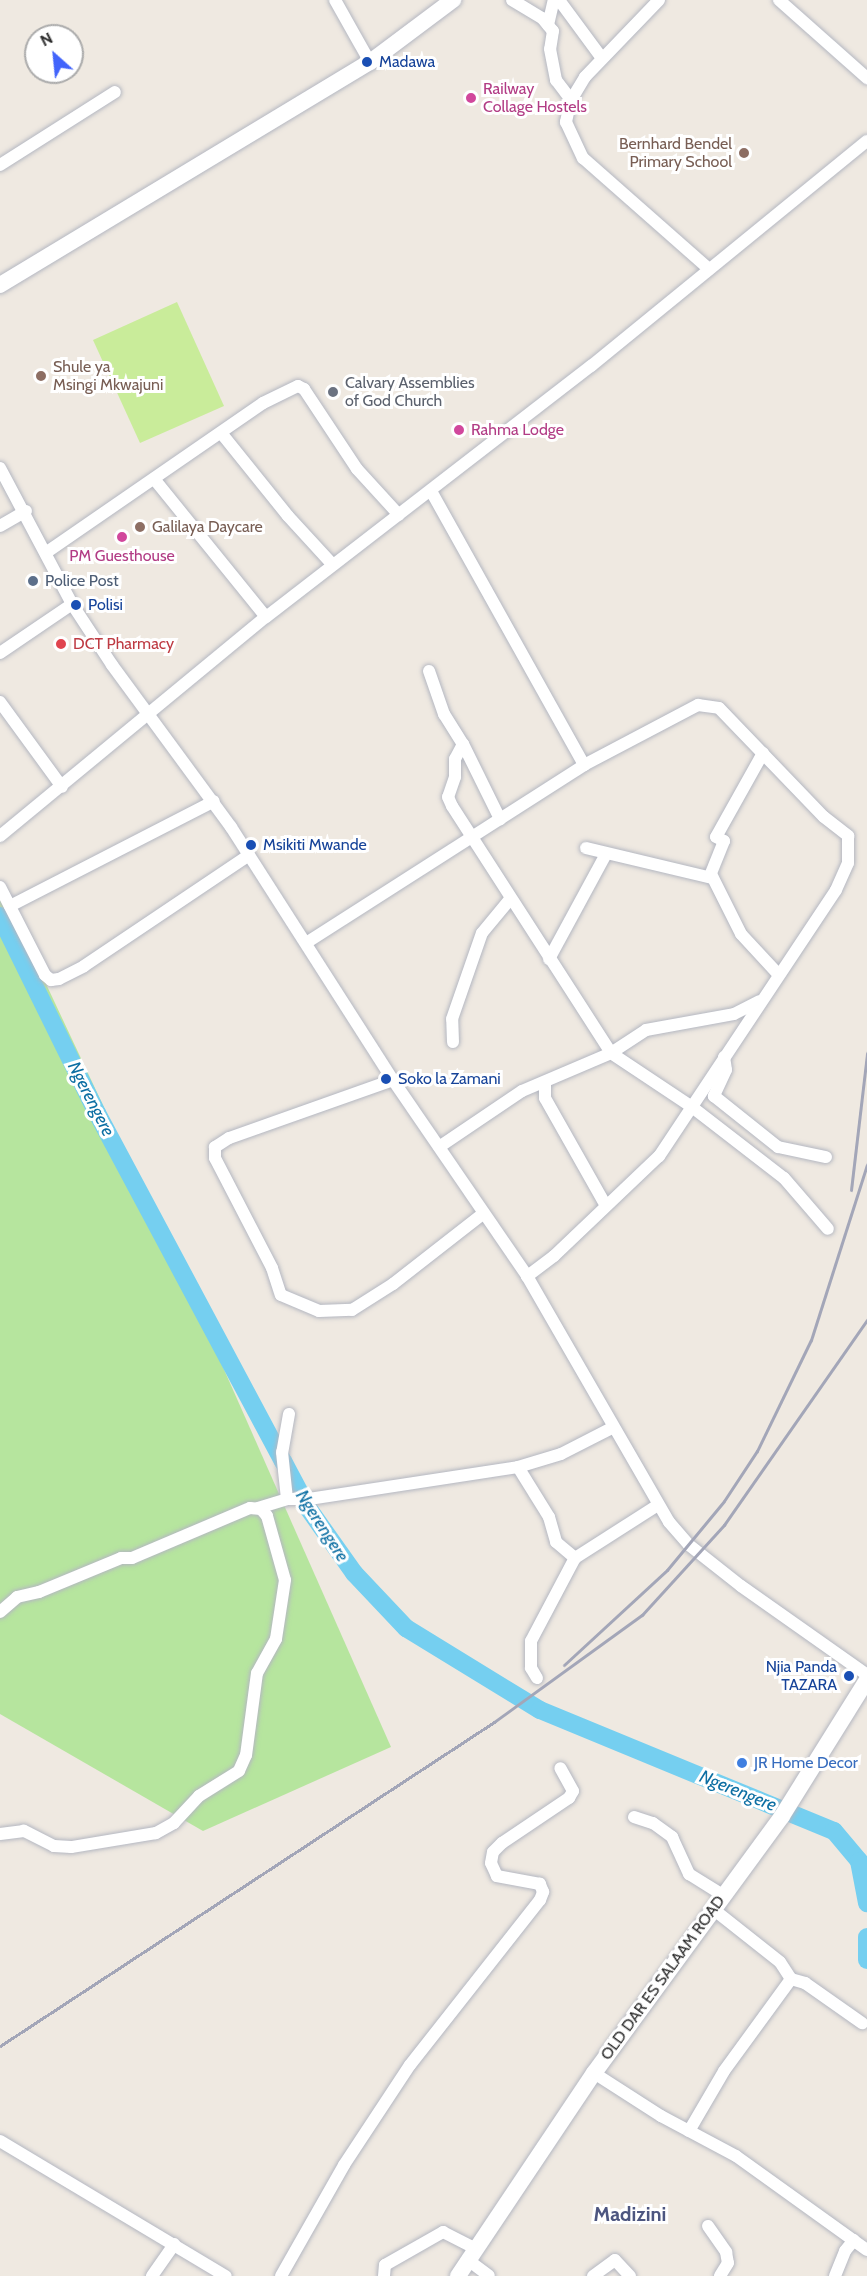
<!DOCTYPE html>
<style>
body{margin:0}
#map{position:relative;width:867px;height:2276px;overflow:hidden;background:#efe9e1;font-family:Cabin,sans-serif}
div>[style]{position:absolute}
.green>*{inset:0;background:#b6e59e}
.pitch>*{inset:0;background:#c9ec9a}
.river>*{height:18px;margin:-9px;padding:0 9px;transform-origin:9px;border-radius:9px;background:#75cff0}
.roads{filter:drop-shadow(0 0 2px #b4b7c1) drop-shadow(0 0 2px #b4b7c1)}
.street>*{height:12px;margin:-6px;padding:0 6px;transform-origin:6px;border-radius:6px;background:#fff}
.secondary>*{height:16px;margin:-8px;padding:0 8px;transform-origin:8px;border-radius:8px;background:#fff}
.rail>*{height:3px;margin:-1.5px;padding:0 1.5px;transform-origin:1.5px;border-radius:1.5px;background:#a3a6b8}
.dots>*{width:16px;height:16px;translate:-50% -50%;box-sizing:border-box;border:3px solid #fff;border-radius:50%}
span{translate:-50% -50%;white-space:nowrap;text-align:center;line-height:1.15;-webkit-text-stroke:6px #fff;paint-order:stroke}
.transit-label{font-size:16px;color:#164399}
.left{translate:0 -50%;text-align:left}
.right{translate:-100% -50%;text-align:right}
.hotel-label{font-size:16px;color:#b23c85}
.education-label{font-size:16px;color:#785e54}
.worship-label{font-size:16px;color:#5b616d}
.service-label{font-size:16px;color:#4e5e75}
.health-label{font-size:16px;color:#be3a42}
.shop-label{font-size:16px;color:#366cbe}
.street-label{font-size:16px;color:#2e2e2e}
.water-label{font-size:18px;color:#0d6fa3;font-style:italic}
.quarter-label{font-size:20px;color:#4d5680;font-weight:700}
.north{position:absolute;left:24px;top:24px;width:60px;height:60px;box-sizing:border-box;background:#fff;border:2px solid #ababab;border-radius:50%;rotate:333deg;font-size:16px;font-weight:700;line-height:24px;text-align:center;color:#2e2e2e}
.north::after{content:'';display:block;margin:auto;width:21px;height:27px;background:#4264fb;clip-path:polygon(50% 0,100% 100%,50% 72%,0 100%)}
</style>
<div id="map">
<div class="green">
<div style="clip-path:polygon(0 886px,172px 1252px,391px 1747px,203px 1831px,0 1714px)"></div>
</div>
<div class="pitch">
<div style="clip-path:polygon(177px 302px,224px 406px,140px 443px,93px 340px)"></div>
</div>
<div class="river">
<div style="left:0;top:916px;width:220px;rotate:63.8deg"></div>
<div style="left:97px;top:1113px;width:395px;rotate:61.9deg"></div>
<div style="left:283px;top:1461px;width:53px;rotate:62deg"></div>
<div style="left:308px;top:1508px;width:80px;rotate:54.7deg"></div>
<div style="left:354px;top:1573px;width:76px;rotate:46.6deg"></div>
<div style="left:406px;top:1628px;width:157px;rotate:31.5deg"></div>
<div style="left:540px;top:1710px;width:318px;rotate:22.4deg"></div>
<div style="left:834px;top:1831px;width:39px;rotate:50deg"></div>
<div style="left:859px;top:1861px;width:43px;rotate:79.2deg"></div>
<div style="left:867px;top:1937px;width:23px;rotate:90deg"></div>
</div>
<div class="roads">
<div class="street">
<div style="left:335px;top:0;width:71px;rotate:60.6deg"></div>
<div style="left:512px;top:0;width:35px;rotate:31deg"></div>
<div style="left:542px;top:18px;width:17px;rotate:50deg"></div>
<div style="left:553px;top:31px;width:18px;rotate:99deg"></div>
<div style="left:550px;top:49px;width:32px;rotate:79deg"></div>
<div style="left:556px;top:80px;width:25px;rotate:53deg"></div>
<div style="left:559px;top:0;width:71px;rotate:53.6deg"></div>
<div style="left:659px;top:0;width:107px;rotate:133.9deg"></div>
<div style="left:585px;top:77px;width:27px;rotate:121deg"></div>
<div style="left:571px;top:100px;width:23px;rotate:103deg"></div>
<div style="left:566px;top:122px;width:40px;rotate:65deg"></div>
<div style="left:583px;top:158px;width:168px;rotate:41.4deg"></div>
<div style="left:779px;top:0;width:118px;rotate:41.6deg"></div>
<div style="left:548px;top:25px;width:26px;rotate:-77deg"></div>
<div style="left:0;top:165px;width:136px;rotate:-32.4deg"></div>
<div style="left:222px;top:434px;width:105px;rotate:51.2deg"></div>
<div style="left:288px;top:516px;width:65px;rotate:47.5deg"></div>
<div style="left:0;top:468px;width:154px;rotate:62.1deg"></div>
<div style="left:72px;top:604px;width:73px;rotate:56.7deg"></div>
<div style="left:112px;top:665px;width:201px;rotate:53.7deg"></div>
<div style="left:231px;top:827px;width:300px;rotate:57.4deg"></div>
<div style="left:393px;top:1080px;width:237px;rotate:55.6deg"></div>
<div style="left:527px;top:1276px;width:284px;rotate:60deg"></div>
<div style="left:669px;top:1522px;width:30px;rotate:49deg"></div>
<div style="left:689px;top:1545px;width:66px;rotate:38.3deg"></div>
<div style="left:741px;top:1586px;width:154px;rotate:35.2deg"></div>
<div style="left:155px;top:480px;width:176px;rotate:51deg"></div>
<div style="left:431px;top:491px;width:314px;rotate:60.8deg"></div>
<div style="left:0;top:526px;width:30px;rotate:-30deg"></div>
<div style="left:47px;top:552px;width:262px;rotate:-34.6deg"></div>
<div style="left:263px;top:403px;width:39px;rotate:-26deg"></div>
<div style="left:298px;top:386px;width:7px;rotate:27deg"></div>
<div style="left:304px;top:389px;width:96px;rotate:56.5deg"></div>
<div style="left:357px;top:469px;width:62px;rotate:47.6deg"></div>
<div style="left:0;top:653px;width:87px;rotate:-34.2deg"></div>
<div style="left:429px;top:671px;width:46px;rotate:70.8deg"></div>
<div style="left:444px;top:714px;width:36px;rotate:58deg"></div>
<div style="left:463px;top:744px;width:84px;rotate:63.7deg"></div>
<div style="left:0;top:702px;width:105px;rotate:53.9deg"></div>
<div style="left:463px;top:744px;width:17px;rotate:118deg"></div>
<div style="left:455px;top:759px;width:18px;rotate:90deg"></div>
<div style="left:455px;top:777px;width:21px;rotate:109deg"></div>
<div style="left:448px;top:797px;width:10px;rotate:66deg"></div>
<div style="left:452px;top:806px;width:294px;rotate:57.2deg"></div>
<div style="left:611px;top:1053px;width:97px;rotate:33.7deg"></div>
<div style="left:692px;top:1107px;width:116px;rotate:37.7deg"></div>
<div style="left:784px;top:1178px;width:67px;rotate:49.2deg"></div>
<div style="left:763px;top:753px;width:96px;rotate:119.2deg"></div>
<div style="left:716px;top:837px;width:9px;rotate:27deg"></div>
<div style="left:724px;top:841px;width:35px;rotate:112deg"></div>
<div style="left:711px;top:874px;width:67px;rotate:63.4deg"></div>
<div style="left:741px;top:934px;width:54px;rotate:47.2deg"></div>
<div style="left:0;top:836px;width:345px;rotate:-39.5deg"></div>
<div style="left:266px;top:617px;width:411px;rotate:-37.7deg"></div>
<div style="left:591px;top:366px;width:356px;rotate:-39.2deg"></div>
<div style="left:586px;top:848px;width:130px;rotate:13.4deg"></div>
<div style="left:0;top:887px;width:99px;rotate:62.9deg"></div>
<div style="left:45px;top:975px;width:8px;rotate:40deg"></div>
<div style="left:51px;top:980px;width:8px;rotate:-7deg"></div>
<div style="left:59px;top:979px;width:28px;rotate:-27deg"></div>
<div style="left:84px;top:966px;width:199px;rotate:-33.9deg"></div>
<div style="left:10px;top:906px;width:229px;rotate:-27.2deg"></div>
<div style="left:306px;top:943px;width:330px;rotate:-32.6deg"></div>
<div style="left:584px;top:765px;width:129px;rotate:-27.8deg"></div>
<div style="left:698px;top:705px;width:21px;rotate:8deg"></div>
<div style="left:719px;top:708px;width:151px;rotate:46.1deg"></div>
<div style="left:824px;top:817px;width:31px;rotate:38deg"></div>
<div style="left:848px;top:836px;width:27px;rotate:90deg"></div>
<div style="left:848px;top:863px;width:30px;rotate:114deg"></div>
<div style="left:836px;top:890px;width:320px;rotate:123.6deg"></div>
<div style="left:659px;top:1156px;width:145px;rotate:136.4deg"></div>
<div style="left:554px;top:1256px;width:34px;rotate:143deg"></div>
<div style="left:549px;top:959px;width:119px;rotate:-61.5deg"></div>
<div style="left:453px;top:1042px;width:23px;rotate:-92deg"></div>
<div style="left:452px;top:1019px;width:91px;rotate:-70.8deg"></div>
<div style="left:482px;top:933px;width:45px;rotate:-50.4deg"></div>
<div style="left:724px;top:1057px;width:13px;rotate:81deg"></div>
<div style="left:726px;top:1070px;width:29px;rotate:115deg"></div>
<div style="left:714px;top:1096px;width:82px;rotate:38.6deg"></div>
<div style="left:778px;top:1147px;width:49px;rotate:11.8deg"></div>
<div style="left:393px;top:1080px;width:174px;rotate:160.5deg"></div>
<div style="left:229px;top:1138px;width:17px;rotate:147deg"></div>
<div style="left:215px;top:1147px;width:11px;rotate:90deg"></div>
<div style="left:215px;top:1158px;width:124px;rotate:62.6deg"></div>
<div style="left:272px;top:1268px;width:28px;rotate:72deg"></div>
<div style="left:281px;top:1295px;width:41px;rotate:22.8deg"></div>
<div style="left:319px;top:1311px;width:33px;rotate:-2deg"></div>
<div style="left:352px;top:1310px;width:49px;rotate:-32.4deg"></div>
<div style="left:393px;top:1284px;width:115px;rotate:-38deg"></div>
<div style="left:545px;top:1084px;width:14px;rotate:90deg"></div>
<div style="left:545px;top:1098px;width:122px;rotate:60.5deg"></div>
<div style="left:439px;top:1147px;width:100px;rotate:-34deg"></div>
<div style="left:522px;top:1091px;width:97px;rotate:-23.1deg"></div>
<div style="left:611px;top:1053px;width:42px;rotate:-33.3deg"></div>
<div style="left:646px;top:1030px;width:89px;rotate:-10.3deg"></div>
<div style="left:734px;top:1014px;width:28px;rotate:-27deg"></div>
<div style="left:289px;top:1414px;width:39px;rotate:100deg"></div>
<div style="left:282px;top:1452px;width:47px;rotate:83.9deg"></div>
<div style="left:287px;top:1499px;width:22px"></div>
<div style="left:309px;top:1499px;width:211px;rotate:-8.7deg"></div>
<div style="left:518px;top:1467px;width:45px;rotate:-16.8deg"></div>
<div style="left:561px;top:1454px;width:59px;rotate:-27deg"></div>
<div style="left:518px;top:1467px;width:59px;rotate:58.2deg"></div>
<div style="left:549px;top:1517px;width:26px;rotate:74deg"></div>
<div style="left:556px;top:1542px;width:25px;rotate:40deg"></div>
<div style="left:258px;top:1508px;width:30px;rotate:-17deg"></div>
<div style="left:0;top:1612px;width:23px;rotate:-41deg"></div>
<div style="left:17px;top:1597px;width:23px;rotate:-13deg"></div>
<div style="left:39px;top:1592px;width:89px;rotate:-22.5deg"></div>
<div style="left:121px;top:1558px;width:11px"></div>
<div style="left:132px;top:1558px;width:128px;rotate:-23deg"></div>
<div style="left:250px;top:1508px;width:11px;rotate:5deg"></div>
<div style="left:261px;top:1509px;width:9px;rotate:49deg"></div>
<div style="left:267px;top:1516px;width:66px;rotate:74.3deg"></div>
<div style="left:285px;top:1580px;width:60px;rotate:98.7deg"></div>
<div style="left:276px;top:1639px;width:39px;rotate:119deg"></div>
<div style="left:257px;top:1673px;width:83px;rotate:97.6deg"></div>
<div style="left:246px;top:1755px;width:17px;rotate:114deg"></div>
<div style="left:239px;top:1771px;width:47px;rotate:148deg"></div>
<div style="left:199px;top:1796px;width:37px;rotate:133deg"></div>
<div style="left:174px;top:1823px;width:21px;rotate:151deg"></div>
<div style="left:156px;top:1833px;width:86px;rotate:170.6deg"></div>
<div style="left:71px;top:1847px;width:17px;rotate:-177deg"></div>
<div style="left:54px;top:1846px;width:34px;rotate:-153deg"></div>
<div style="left:24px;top:1831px;width:24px;rotate:173deg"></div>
<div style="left:537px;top:1678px;width:12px;rotate:-121deg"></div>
<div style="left:531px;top:1668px;width:27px;rotate:-90deg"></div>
<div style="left:531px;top:1641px;width:94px;rotate:-62.1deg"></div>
<div style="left:575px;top:1558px;width:98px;rotate:-32.6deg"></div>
<div style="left:634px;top:1817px;width:20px;rotate:18deg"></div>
<div style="left:653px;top:1823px;width:24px;rotate:36deg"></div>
<div style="left:672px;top:1837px;width:41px;rotate:65.3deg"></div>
<div style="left:689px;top:1874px;width:40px;rotate:32deg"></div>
<div style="left:713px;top:1909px;width:85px;rotate:38.3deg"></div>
<div style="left:780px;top:1962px;width:20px;rotate:57deg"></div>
<div style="left:594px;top:2073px;width:80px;rotate:32.7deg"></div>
<div style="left:661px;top:2116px;width:85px;rotate:28.1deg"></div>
<div style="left:736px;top:2156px;width:161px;rotate:35.7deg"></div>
<div style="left:689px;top:2131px;width:69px;rotate:-59.7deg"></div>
<div style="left:724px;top:2071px;width:114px;rotate:-53.9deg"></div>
<div style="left:791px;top:1979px;width:15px;rotate:16deg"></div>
<div style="left:805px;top:1983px;width:70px;rotate:35.1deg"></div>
<div style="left:0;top:2141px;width:263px;rotate:30.9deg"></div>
<div style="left:708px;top:2226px;width:32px;rotate:55deg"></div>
<div style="left:726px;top:2252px;width:11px;rotate:80deg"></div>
<div style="left:728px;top:2263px;width:15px;rotate:122deg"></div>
<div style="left:468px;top:2260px;width:26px;rotate:37deg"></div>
<div style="left:152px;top:2276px;width:39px;rotate:-55deg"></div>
<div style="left:281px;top:2276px;width:128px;rotate:-60.4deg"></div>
<div style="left:344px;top:2165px;width:120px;rotate:-56.6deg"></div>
<div style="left:410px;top:2065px;width:210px;rotate:-51.8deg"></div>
<div style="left:540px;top:1900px;width:9px;rotate:-69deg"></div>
<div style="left:543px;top:1892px;width:9px;rotate:-111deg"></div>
<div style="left:540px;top:1884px;width:44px;rotate:-169.5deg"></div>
<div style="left:497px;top:1876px;width:14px;rotate:-115deg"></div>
<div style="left:491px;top:1863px;width:11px;rotate:-80deg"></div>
<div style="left:493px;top:1852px;width:13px;rotate:-45deg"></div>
<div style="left:502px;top:1843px;width:81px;rotate:-33.9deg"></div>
<div style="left:569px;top:1798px;width:8px;rotate:-60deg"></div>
<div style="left:573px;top:1791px;width:26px;rotate:-119deg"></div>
<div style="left:384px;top:2276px;width:11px;rotate:-85deg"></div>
<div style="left:385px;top:2265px;width:67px;rotate:-29.6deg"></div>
<div style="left:443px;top:2232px;width:38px;rotate:27deg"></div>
<div style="left:593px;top:2276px;width:27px;rotate:-36deg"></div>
<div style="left:615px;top:2260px;width:22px;rotate:47deg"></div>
<div style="left:835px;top:2276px;width:27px;rotate:-68deg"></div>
<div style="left:845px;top:2251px;width:14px;rotate:-51deg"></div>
</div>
<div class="secondary">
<div style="left:0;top:285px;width:432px;rotate:-31.1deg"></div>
<div style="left:370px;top:62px;width:104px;rotate:-36.8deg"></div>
<div style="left:458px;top:2276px;width:244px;rotate:-56.2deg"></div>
<div style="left:594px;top:2073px;width:318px;rotate:-53.8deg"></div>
<div style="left:782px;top:1816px;width:160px;rotate:-58deg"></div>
</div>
</div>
<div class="rail">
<div style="left:851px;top:1190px;width:138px;rotate:-83.3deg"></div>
<div style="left:564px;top:1665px;width:140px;rotate:-42.7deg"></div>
<div style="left:667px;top:1570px;width:89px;rotate:-50.4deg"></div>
<div style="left:724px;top:1501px;width:60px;rotate:-56.6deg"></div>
<div style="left:757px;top:1451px;width:123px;rotate:-64.1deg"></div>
<div style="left:811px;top:1340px;width:184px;rotate:-72.3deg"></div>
<div style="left:0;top:2046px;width:591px;rotate:-33.26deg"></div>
<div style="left:494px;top:1722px;width:183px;rotate:-35.9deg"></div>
<div style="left:642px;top:1615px;width:122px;rotate:-47.7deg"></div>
<div style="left:724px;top:1525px;width:250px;rotate:-55.1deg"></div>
</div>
<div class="dots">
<div style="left:367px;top:62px;background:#1a4fb4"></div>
<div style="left:471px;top:98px;background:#d1479c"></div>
<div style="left:744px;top:153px;background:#8d6e63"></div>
<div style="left:41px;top:376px;background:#8d6e63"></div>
<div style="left:333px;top:392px;background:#6b7280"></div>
<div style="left:459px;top:430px;background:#d1479c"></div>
<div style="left:140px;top:527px;background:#8d6e63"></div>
<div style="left:122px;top:537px;background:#d1479c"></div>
<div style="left:33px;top:581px;background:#5c6f8a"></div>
<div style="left:76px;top:605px;background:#1a4fb4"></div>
<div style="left:61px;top:644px;background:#e0444e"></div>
<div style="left:251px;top:845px;background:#1a4fb4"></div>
<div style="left:386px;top:1079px;background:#1a4fb4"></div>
<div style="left:849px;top:1676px;background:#1a4fb4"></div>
<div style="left:742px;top:1763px;background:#3f7fe0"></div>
</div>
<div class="transit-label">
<span class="left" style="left:379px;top:62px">Madawa</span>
<span class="left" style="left:88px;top:605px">Polisi</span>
<span class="left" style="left:263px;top:845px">Msikiti Mwande</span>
<span class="left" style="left:398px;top:1079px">Soko la Zamani</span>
<span class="right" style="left:837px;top:1676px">Njia Panda<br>TAZARA</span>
</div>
<div class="hotel-label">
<span class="left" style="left:483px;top:98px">Railway<br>Collage Hostels</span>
<span class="left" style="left:471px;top:430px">Rahma Lodge</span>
<span style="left:122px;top:556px">PM Guesthouse</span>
</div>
<div class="education-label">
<span class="right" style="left:732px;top:153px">Bernhard Bendel<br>Primary School</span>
<span class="left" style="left:53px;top:376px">Shule ya<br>Msingi Mkwajuni</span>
<span class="left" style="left:152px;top:527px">Galilaya Daycare</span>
</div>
<div class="worship-label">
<span class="left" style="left:345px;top:392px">Calvary Assemblies<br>of God Church</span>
</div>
<div class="service-label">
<span class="left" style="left:45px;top:581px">Police Post</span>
</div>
<div class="health-label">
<span class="left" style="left:73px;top:644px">DCT Pharmacy</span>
</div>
<div class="shop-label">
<span class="left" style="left:754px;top:1763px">JR Home Decor</span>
</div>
<div class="street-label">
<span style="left:663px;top:1978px;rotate:-54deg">OLD DAR ES SALAAM ROAD</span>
</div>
<div class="water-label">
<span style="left:91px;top:1099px;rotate:63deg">Ngerengere</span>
<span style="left:322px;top:1526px;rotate:57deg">Ngerengere</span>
<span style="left:738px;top:1791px;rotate:22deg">Ngerengere</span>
</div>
<div class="quarter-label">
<span style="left:630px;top:2214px">Madizini</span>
</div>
<div class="north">N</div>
</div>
